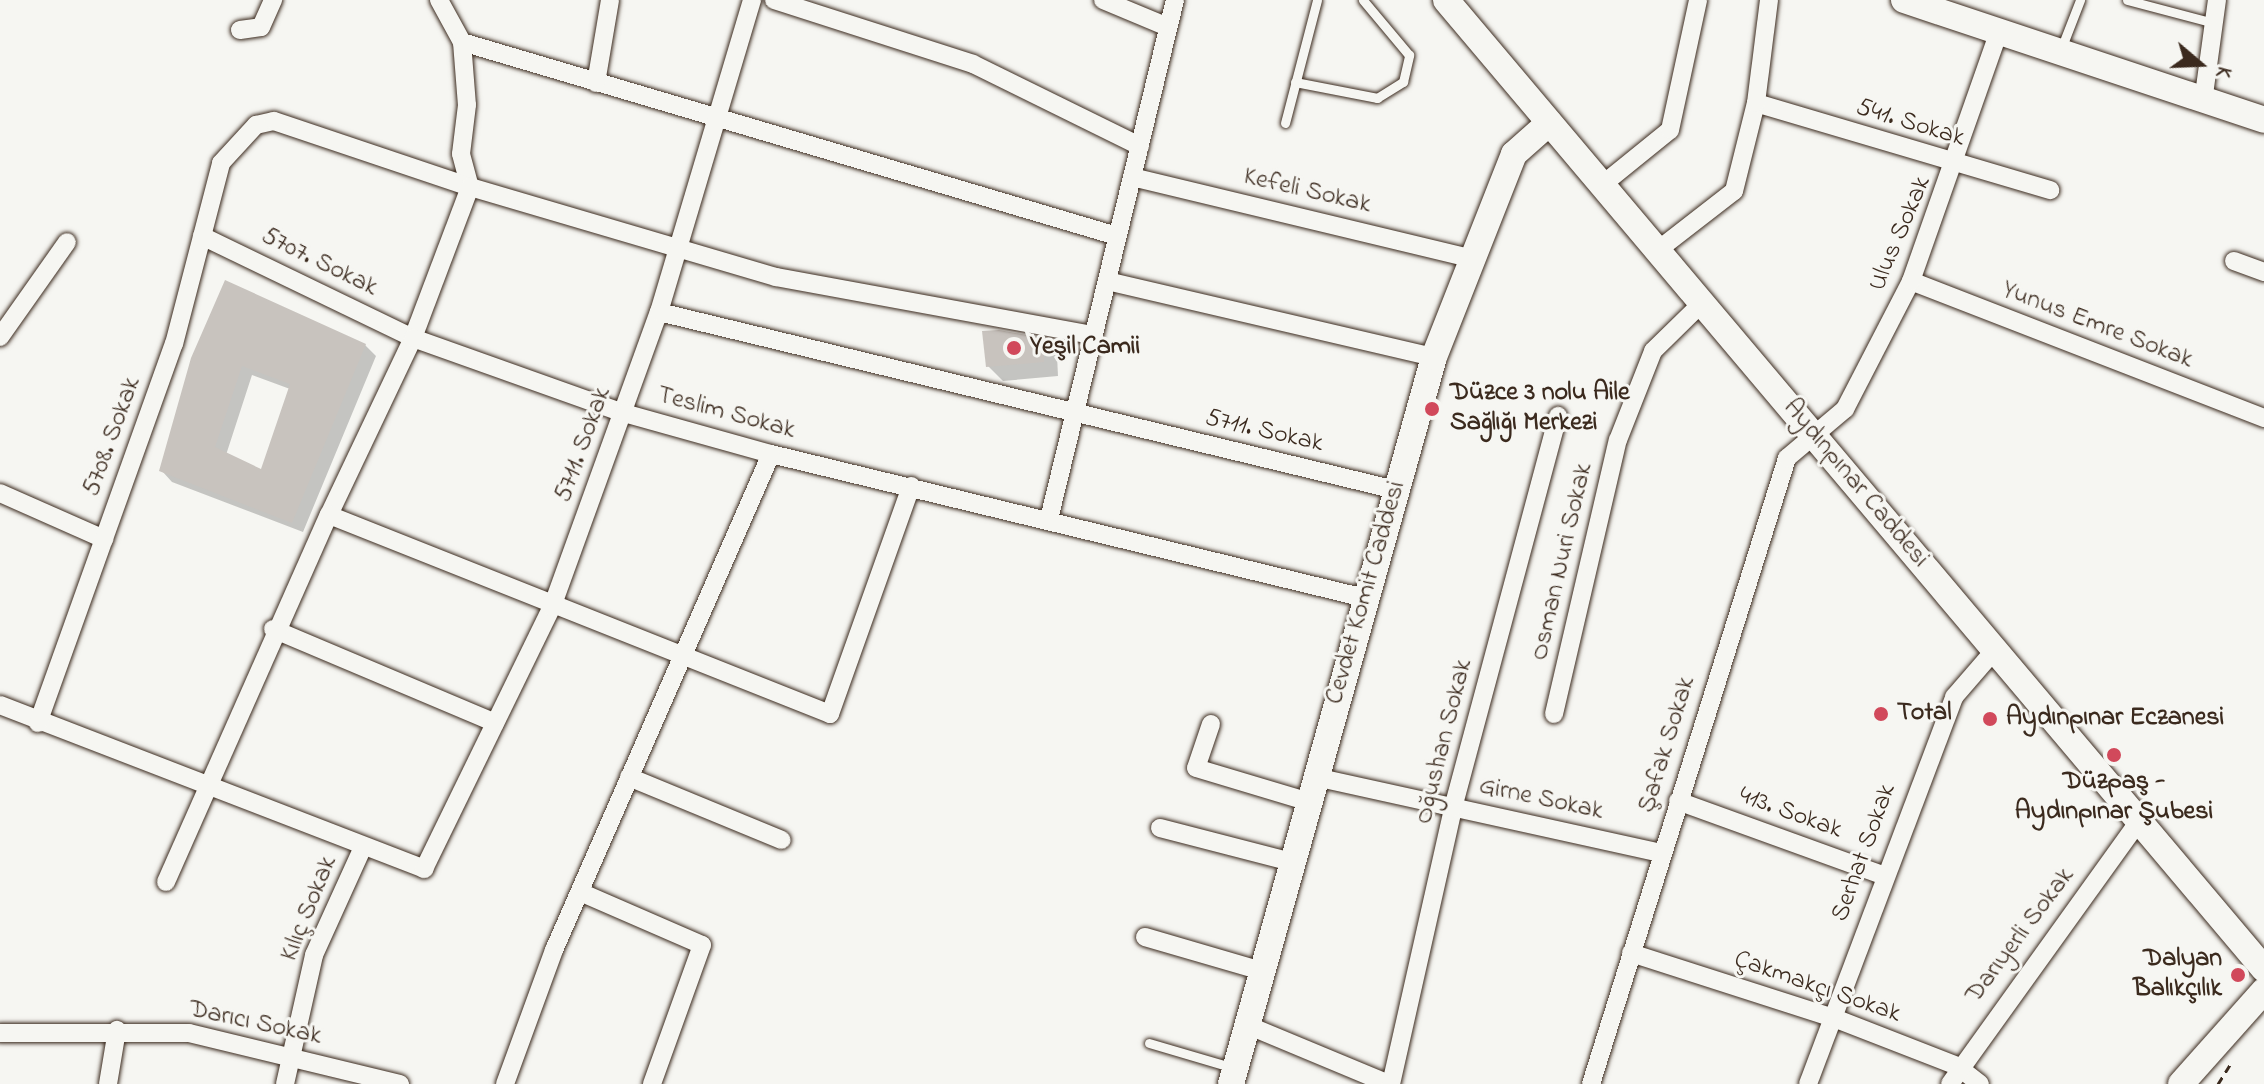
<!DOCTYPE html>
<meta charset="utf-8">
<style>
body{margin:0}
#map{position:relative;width:2264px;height:1084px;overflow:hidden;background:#f6f6f2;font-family:"Indie Flower",sans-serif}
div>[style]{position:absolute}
.shadow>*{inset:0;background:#0003}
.building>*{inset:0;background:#c8c3be}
.path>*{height:3px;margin-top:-1.5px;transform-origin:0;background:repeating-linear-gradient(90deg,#3b2a1e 0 8px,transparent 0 14px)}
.roads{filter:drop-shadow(0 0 2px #3b2a1e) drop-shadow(0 0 2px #3b2a1e)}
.lane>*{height:9px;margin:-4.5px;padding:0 4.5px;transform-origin:4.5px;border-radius:4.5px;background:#f6f6f2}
.street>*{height:18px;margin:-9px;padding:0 9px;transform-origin:9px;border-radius:9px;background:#f6f6f2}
.secondary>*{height:26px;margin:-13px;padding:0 13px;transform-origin:13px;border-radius:13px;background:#f6f6f2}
.dots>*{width:22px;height:22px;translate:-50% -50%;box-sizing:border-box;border:4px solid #f6f6f2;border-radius:50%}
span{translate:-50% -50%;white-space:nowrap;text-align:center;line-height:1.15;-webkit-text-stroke:6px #f6f6f2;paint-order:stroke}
.street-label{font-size:26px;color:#3b2a1e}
.poi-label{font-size:26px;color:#3b2a1e;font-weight:700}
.left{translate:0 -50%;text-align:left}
.right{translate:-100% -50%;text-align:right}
.north{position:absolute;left:2160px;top:24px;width:80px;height:80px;-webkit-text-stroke:6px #f6f6f2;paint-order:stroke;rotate:109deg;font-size:22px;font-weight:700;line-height:32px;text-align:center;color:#3b2a1e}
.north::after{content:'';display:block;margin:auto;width:28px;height:36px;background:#3b2a1e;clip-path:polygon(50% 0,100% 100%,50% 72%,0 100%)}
</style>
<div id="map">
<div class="shadow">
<div style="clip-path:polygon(1042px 340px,1057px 355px,1058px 376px,1003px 381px,988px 366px)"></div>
<div style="clip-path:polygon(evenodd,365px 345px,376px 356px,303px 532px,172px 482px,162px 471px,193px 359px,365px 345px,252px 375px,290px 389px,262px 472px,226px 455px,252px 375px)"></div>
</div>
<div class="building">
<div style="clip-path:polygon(evenodd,225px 280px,366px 344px,292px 523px,159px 471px,191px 358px,225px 280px,242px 366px,290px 384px,261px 469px,215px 447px,242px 366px)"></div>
<div style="clip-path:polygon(999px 330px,1043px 338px,1044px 362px,986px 367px,982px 331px)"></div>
</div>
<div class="path">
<div style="left:2218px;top:1084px;width:25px;rotate:-58deg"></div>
</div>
<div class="roads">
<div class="lane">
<div style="left:2127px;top:0;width:90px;rotate:14.8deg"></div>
<div style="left:2061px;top:49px;width:53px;rotate:-68.8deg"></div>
<div style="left:1295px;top:82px;width:84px;rotate:11deg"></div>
<div style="left:1377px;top:98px;width:31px;rotate:-32deg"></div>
<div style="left:1403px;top:82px;width:28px;rotate:-77deg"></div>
<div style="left:1409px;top:55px;width:72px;rotate:-129.9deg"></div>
<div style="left:1285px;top:123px;width:127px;rotate:-75.4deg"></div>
<div style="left:1149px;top:1043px;width:89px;rotate:16.4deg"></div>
</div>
<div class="street">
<div style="left:439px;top:0;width:48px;rotate:61.3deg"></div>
<div style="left:462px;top:42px;width:63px;rotate:85.5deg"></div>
<div style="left:467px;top:105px;width:49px;rotate:97deg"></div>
<div style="left:461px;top:154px;width:34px;rotate:75deg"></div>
<div style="left:470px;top:187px;width:319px;rotate:16.4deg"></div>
<div style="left:776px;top:277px;width:320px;rotate:10.4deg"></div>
<div style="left:774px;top:0;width:209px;rotate:17.8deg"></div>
<div style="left:973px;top:64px;width:186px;rotate:26.2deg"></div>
<div style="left:1103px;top:0;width:70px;rotate:22.6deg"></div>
<div style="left:240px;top:30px;width:21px;rotate:-8deg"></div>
<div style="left:261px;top:27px;width:30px;rotate:-66deg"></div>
<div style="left:462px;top:42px;width:683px;rotate:16.5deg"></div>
<div style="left:596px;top:83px;width:84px;rotate:-80.4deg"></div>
<div style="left:2203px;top:102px;width:103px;rotate:-82.2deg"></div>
<div style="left:1756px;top:103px;width:307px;rotate:16.5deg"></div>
<div style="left:1132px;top:177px;width:347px;rotate:13.5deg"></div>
<div style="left:1602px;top:185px;width:87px;rotate:-39deg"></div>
<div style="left:1670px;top:130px;width:133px;rotate:-77.8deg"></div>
<div style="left:202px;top:236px;width:234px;rotate:25.8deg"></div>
<div style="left:413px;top:338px;width:196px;rotate:115.4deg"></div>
<div style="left:1658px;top:250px;width:96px;rotate:-37.8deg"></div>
<div style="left:1734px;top:191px;width:91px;rotate:-76deg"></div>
<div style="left:1756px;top:103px;width:104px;rotate:-82.8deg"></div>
<div style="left:2234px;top:261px;width:32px;rotate:20deg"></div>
<div style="left:1107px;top:281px;width:336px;rotate:13.1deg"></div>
<div style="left:1911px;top:281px;width:379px;rotate:21.2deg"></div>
<div style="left:659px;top:312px;width:326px;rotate:-73.4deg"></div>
<div style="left:0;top:337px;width:116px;rotate:-54.8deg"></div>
<div style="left:0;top:493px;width:114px;rotate:23.9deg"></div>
<div style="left:1049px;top:519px;width:534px;rotate:-76.35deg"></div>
<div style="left:273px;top:629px;width:241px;rotate:22.9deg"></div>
<div style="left:0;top:705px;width:455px;rotate:21.1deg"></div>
<div style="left:424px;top:869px;width:292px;rotate:-64deg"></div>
<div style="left:552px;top:607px;width:314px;rotate:-70.1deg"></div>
<div style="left:659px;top:312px;width:758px;rotate:13.58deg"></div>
<div style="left:1554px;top:714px;width:281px;rotate:-76.9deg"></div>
<div style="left:1618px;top:440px;width:96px;rotate:-68.5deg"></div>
<div style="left:1653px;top:351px;width:67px;rotate:-44.4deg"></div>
<div style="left:38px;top:723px;width:403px;rotate:-70.3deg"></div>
<div style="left:174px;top:344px;width:187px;rotate:-75.4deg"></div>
<div style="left:221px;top:163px;width:52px;rotate:-47.4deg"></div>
<div style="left:256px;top:125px;width:18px;rotate:-13deg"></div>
<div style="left:274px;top:121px;width:207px;rotate:18.6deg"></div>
<div style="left:470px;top:187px;width:161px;rotate:110.7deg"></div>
<div style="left:413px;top:338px;width:224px;rotate:19.6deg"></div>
<div style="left:624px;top:413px;width:153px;rotate:15.6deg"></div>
<div style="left:771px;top:454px;width:611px;rotate:13.63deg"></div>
<div style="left:1211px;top:724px;width:46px;rotate:108.8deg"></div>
<div style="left:1196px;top:768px;width:118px;rotate:16.7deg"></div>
<div style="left:629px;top:777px;width:165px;rotate:22.4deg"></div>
<div style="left:1315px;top:777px;width:355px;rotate:12.4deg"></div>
<div style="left:1678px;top:801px;width:220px;rotate:19.9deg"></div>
<div style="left:1160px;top:828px;width:135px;rotate:14.5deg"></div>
<div style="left:166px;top:882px;width:402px;rotate:-66.1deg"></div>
<div style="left:329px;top:515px;width:539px;rotate:21.66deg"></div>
<div style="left:830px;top:714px;width:242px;rotate:-70.4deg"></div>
<div style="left:580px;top:892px;width:133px;rotate:23.5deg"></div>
<div style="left:702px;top:945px;width:148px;rotate:109.8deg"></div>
<div style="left:1145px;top:937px;width:122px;rotate:16.2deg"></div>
<div style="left:1631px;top:953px;width:213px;rotate:17.8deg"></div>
<div style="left:1834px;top:1018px;width:132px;rotate:21.3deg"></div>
<div style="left:1957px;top:1066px;width:29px;rotate:38deg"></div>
<div style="left:1247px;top:1025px;width:154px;rotate:22.6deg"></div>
<div style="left:0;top:1033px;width:189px"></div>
<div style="left:189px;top:1033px;width:217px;rotate:13.6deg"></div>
<div style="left:108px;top:1084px;width:55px;rotate:-80.5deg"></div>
<div style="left:285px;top:1084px;width:132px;rotate:-77.3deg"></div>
<div style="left:314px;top:955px;width:119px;rotate:-65.6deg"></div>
<div style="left:505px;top:1084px;width:143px;rotate:-69.9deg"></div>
<div style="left:554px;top:950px;width:541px;rotate:-66.37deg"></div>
<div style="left:1391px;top:1084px;width:283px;rotate:-77.3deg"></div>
<div style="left:1453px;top:808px;width:406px;rotate:-75deg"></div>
<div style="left:1591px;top:1084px;width:656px;rotate:-72.61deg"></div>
<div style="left:1787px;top:458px;width:76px;rotate:-40.2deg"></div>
<div style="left:1845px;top:409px;width:144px;rotate:-62.7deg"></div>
<div style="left:1911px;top:281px;width:262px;rotate:-70.6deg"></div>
<div style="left:1808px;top:1084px;width:414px;rotate:-69.3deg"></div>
<div style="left:1954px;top:697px;width:60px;rotate:-49.1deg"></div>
<div style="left:1950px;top:1084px;width:322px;rotate:-54.3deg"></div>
</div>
<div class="secondary">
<div style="left:1446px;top:0;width:1268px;rotate:49.83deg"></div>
<div style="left:1904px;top:0;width:379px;rotate:18.4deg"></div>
<div style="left:1231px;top:1084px;width:755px;rotate:-74.4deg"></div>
<div style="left:1434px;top:357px;width:218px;rotate:-68.5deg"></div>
<div style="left:1514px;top:154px;width:47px;rotate:-41.5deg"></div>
<div style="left:2181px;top:1084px;width:125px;rotate:-48.3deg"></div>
</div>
</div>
<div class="dots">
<div style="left:1014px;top:348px;background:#d1495b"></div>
<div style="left:1432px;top:409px;background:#d1495b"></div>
<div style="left:1881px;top:714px;background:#d1495b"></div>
<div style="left:1990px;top:719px;background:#d1495b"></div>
<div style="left:2114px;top:755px;background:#d1495b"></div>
<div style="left:2238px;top:975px;background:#d1495b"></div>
</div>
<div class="street-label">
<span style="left:1910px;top:124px;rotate:17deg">541. Sokak</span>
<span style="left:1307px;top:192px;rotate:13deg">Kefeli Sokak</span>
<span style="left:1901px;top:234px;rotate:-67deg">Ulus Sokak</span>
<span style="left:319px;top:263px;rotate:26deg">5707. Sokak</span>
<span style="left:2097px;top:326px;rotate:21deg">Yunus Emre Sokak</span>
<span style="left:726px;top:414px;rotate:15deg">Teslim Sokak</span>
<span style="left:1264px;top:432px;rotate:13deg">5711. Sokak</span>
<span style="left:113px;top:437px;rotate:-70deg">5708. Sokak</span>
<span style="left:584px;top:445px;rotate:-70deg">5711. Sokak</span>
<span style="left:1855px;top:484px;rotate:50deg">Aydınpınar Caddesi</span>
<span style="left:1563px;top:562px;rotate:-77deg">Osman Nuri Sokak</span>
<span style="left:1367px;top:593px;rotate:-74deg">Cevdet Komit Caddesi</span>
<span style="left:1445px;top:742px;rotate:-76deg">Oğushan Sokak</span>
<span style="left:1668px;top:745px;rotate:-73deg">Şafak Sokak</span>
<span style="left:1541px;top:800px;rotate:12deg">Girne Sokak</span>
<span style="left:1790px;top:814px;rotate:20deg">413. Sokak</span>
<span style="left:1865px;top:853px;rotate:-70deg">Serhat Sokak</span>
<span style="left:310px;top:909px;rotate:-68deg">Kılıç Sokak</span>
<span style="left:2021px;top:936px;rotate:-53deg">Darıyerli Sokak</span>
<span style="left:1817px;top:988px;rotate:19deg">Çakmakçı Sokak</span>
<span style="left:255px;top:1024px;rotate:12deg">Darıcı Sokak</span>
</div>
<div class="poi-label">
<span class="left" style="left:1030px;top:348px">Yeşil Camii</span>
<span class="left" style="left:1450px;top:409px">Düzce 3 nolu Aile<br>Sağlığı Merkezi</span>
<span class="left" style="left:1897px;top:714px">Total</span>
<span class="left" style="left:2006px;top:719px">Aydınpınar Eczanesi</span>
<span style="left:2114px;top:798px">Düzpaş -<br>Aydınpınar Şubesi</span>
<span class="right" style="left:2222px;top:975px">Dalyan<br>Balıkçılık</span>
</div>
<div class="north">K</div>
</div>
